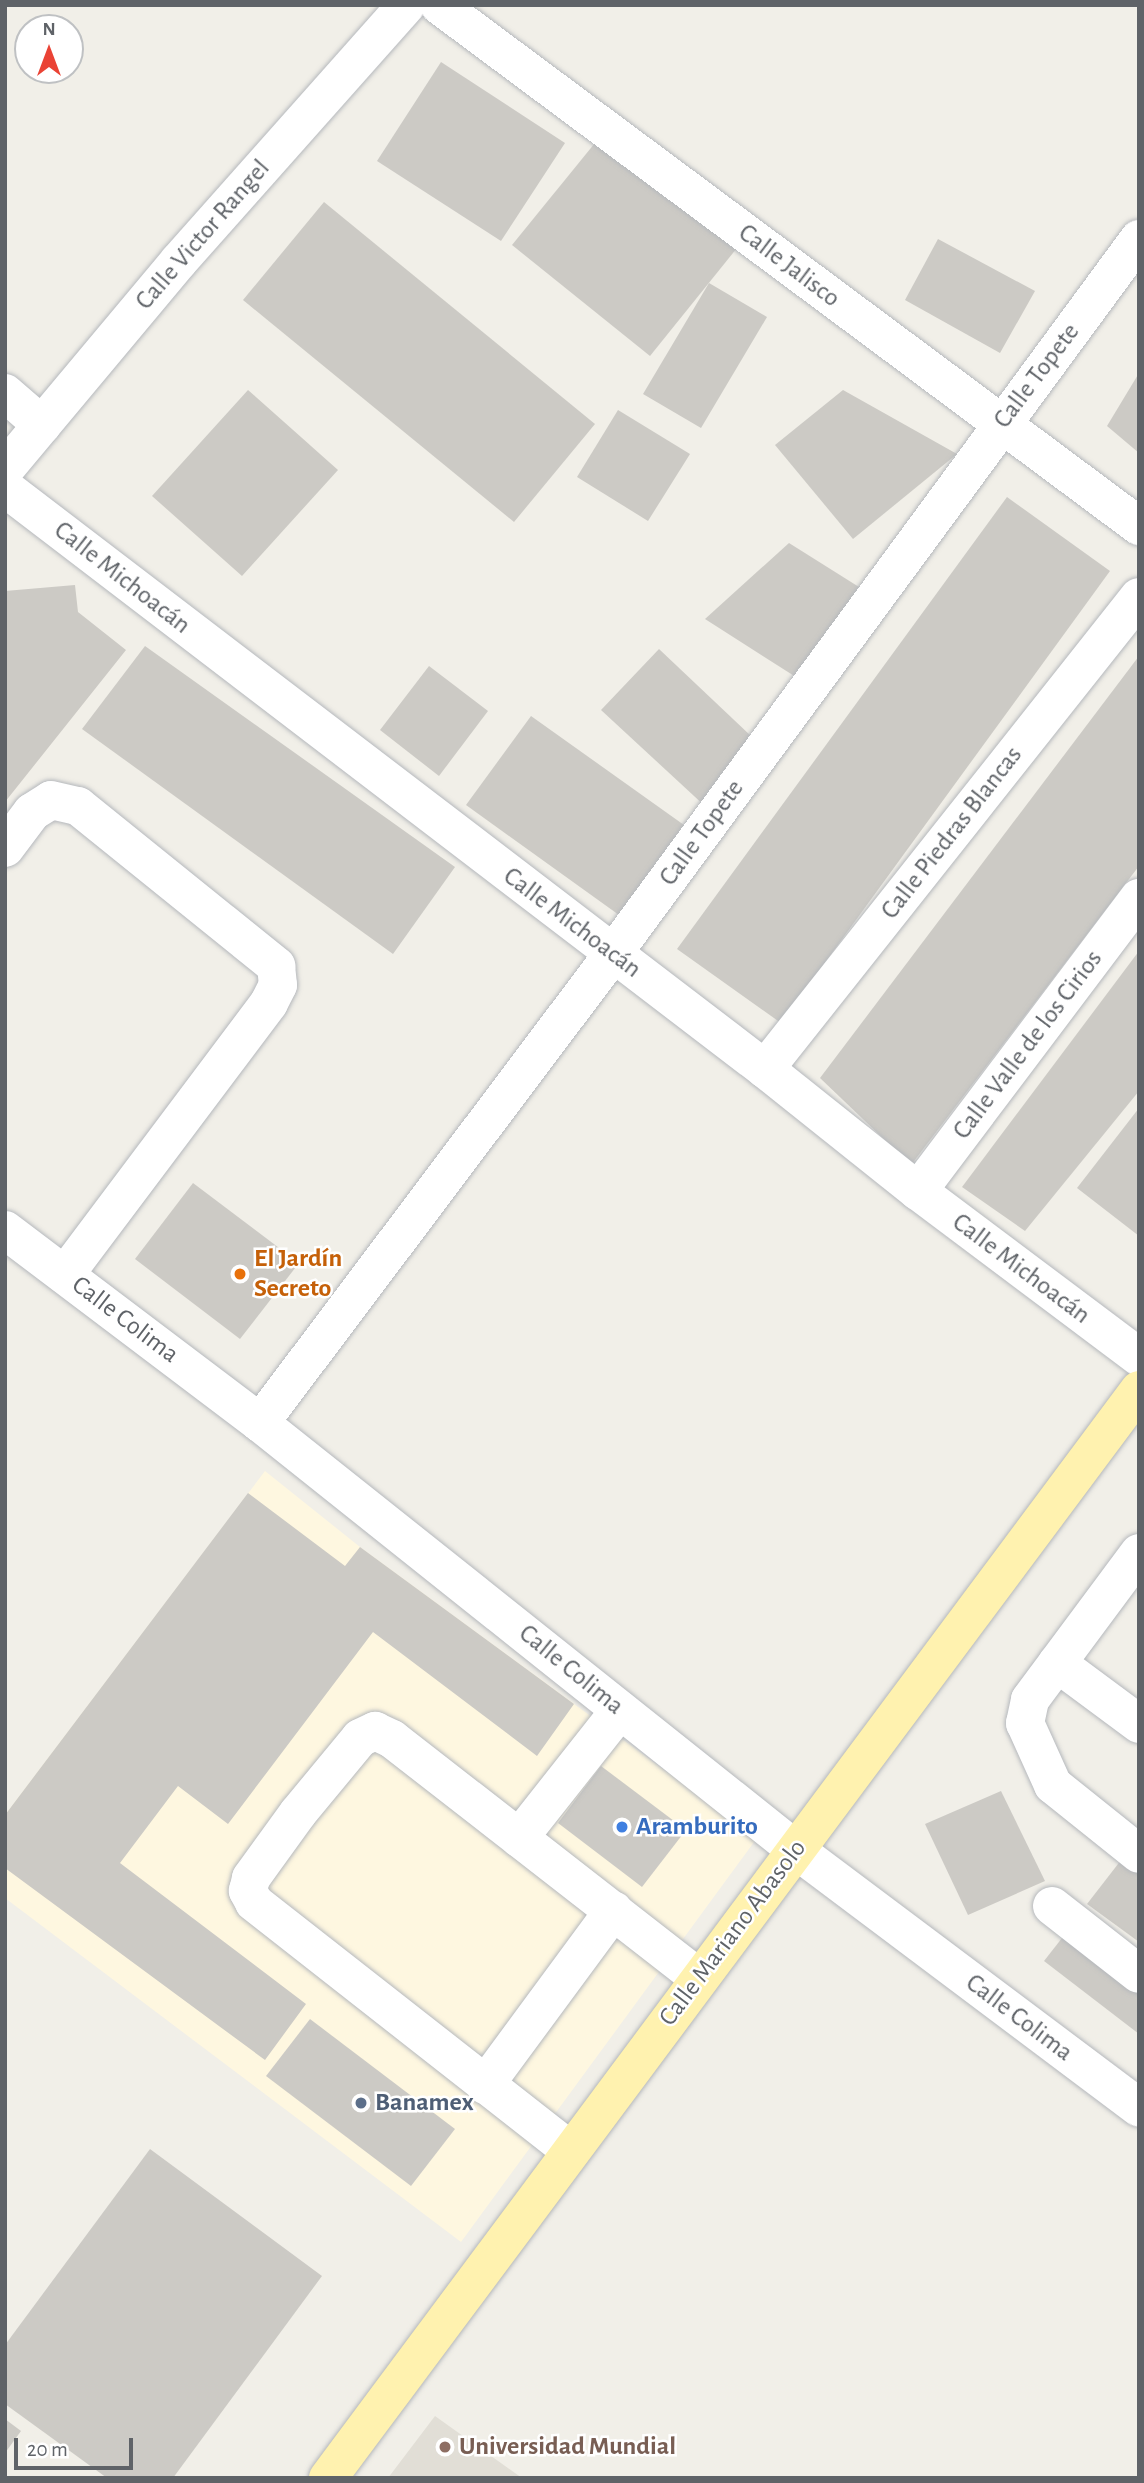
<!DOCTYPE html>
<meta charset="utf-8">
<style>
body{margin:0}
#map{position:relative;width:1144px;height:2483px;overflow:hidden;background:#f1efe8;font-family:"Alegreya Sans",sans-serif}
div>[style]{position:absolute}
.commercial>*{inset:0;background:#fef7e0}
.education>*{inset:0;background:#e1ded6}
.building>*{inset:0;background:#cccac5}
.roads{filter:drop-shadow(0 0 2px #b5b8bc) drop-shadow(0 0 2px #b5b8bc)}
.minor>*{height:38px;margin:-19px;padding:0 19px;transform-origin:19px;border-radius:19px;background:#fff}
.major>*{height:38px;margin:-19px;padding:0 19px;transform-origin:19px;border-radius:19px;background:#fff2af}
.dots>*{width:19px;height:19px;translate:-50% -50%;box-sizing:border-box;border:4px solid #fff;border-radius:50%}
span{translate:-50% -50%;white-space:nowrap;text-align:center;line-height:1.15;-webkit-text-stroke:5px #fff;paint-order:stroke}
.street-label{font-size:26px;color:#5f6368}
.food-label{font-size:26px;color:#c56008;font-weight:700}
.left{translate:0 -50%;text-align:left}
.shop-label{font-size:26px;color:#366cbe;font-weight:700}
.service-label{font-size:26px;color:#4e5e75;font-weight:700}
.education-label{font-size:26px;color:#785e54;font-weight:700}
.frame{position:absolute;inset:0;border:7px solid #5f6368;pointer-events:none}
.north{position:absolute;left:14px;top:14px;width:70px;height:70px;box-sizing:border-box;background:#fff;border:2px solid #bfc1c3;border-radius:50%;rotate:0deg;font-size:19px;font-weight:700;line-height:28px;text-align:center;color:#5f6368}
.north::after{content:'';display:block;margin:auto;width:24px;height:32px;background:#ea4335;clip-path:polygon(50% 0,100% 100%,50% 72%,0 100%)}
.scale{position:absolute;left:14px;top:2438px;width:119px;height:32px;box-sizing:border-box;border:4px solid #5f6368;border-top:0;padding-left:9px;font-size:21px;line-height:24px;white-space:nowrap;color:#5f6368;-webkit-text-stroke:5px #fff;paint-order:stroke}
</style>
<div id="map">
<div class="commercial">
<div style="clip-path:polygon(265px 1471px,360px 1547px,757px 1838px,461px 2242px,5px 1898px,5px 1815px)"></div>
</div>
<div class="education">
<div style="clip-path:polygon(435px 2416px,522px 2478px,388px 2478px)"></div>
</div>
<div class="building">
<div style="clip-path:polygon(441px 62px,565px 143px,501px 241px,377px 161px)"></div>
<div style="clip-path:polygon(599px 138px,737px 248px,650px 356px,512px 245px)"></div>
<div style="clip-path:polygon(324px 202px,595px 424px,514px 522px,243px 300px)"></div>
<div style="clip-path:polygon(938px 239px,1035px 291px,1000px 353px,905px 300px)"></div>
<div style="clip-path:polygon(709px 283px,767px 317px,701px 428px,643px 394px)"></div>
<div style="clip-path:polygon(1139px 373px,1139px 453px,1107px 426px)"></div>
<div style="clip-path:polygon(248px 390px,338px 470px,242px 576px,152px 496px)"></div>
<div style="clip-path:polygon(843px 390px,957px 454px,853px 539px,775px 445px)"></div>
<div style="clip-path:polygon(618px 410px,690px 454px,648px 521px,577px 477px)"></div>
<div style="clip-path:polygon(1007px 497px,1110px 571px,781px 1023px,677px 949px)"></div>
<div style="clip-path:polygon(789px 543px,859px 587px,799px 679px,705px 619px)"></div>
<div style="clip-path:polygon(75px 585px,78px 612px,126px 650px,5px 802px,5px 591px)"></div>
<div style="clip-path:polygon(145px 646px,455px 867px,393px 954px,82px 729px)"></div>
<div style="clip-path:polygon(659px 649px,751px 736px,707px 808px,601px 710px)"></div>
<div style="clip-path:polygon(1139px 656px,1139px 866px,911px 1165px,820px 1078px)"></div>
<div style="clip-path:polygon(429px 666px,488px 711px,439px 776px,380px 730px)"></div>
<div style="clip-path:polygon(531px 716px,684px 825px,619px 915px,466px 805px)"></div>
<div style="clip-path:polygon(1139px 951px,1139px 1091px,1025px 1231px,962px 1187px)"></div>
<div style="clip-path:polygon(1139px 1108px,1139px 1236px,1077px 1188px)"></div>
<div style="clip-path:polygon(193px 1183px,299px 1263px,240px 1339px,135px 1259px)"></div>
<div style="clip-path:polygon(248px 1493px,345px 1566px,360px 1547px,574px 1704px,537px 1756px,373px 1632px,228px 1824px,178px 1786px,120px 1863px,306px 2004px,265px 2060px,5px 1868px,5px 1815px)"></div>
<div style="clip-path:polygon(601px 1766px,686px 1830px,642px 1887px,558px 1823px)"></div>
<div style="clip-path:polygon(1001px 1791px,1045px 1881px,968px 1915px,925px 1824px)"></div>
<div style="clip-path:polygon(1125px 1855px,1139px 1866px,1139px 1942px,1087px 1904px)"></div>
<div style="clip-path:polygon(1073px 1924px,1139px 1974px,1139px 2034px,1044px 1961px)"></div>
<div style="clip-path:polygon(310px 2019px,455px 2129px,411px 2186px,266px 2076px)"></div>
<div style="clip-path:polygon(150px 2149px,322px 2276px,173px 2478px,107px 2478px,5px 2404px,5px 2345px)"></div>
<div style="clip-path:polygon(5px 2419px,21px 2431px,5px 2453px)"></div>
</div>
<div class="roads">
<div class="minor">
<div style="left:439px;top:5px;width:873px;rotate:36.66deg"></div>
<div style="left:5px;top:393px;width:49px;rotate:40.9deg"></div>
<div style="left:5px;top:469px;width:271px;rotate:-50.1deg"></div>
<div style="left:179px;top:261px;width:342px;rotate:-48.4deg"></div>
<div style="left:5px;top:488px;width:957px;rotate:37.4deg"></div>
<div style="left:765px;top:1069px;width:196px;rotate:38.6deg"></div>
<div style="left:918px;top:1191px;width:276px;rotate:36.9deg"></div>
<div style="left:5px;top:848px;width:45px;rotate:-53.1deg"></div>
<div style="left:32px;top:812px;width:22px;rotate:-32deg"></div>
<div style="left:51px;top:800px;width:28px;rotate:13deg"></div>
<div style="left:78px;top:806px;width:255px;rotate:38.9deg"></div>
<div style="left:276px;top:966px;width:19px;rotate:84deg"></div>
<div style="left:278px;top:985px;width:20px;rotate:117deg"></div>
<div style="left:269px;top:1003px;width:340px;rotate:126.9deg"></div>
<div style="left:765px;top:1069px;width:602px;rotate:-51.61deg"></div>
<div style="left:918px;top:1191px;width:367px;rotate:-53deg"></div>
<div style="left:5px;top:1230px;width:320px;rotate:37.1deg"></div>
<div style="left:260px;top:1423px;width:685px;rotate:38.54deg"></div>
<div style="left:796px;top:1850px;width:429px;rotate:36.9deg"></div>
<div style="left:260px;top:1423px;width:586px;rotate:-53.05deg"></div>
<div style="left:612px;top:955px;width:889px;rotate:-53.65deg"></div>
<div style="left:1139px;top:1553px;width:183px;rotate:126.6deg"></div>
<div style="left:1030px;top:1700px;width:24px;rotate:102deg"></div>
<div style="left:1025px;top:1723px;width:68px;rotate:65.7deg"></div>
<div style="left:1053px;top:1785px;width:110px;rotate:38.7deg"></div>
<div style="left:1057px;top:1663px;width:102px;rotate:36.6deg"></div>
<div style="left:519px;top:1838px;width:163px;rotate:-51.7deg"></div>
<div style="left:1052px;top:1906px;width:110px;rotate:38deg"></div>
<div style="left:485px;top:2085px;width:217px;rotate:-53.6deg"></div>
<div style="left:571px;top:2151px;width:403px;rotate:-141.9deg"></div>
<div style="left:254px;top:1902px;width:13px;rotate:-119deg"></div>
<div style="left:248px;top:1891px;width:13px;rotate:-77deg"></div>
<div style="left:251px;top:1878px;width:80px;rotate:-54.1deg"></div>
<div style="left:298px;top:1813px;width:97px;rotate:-50.4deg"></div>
<div style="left:360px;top:1738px;width:17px;rotate:-25deg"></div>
<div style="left:375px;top:1731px;width:19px;rotate:25deg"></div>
<div style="left:392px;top:1739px;width:389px;rotate:37.9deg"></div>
</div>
<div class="major">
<div style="left:328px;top:2478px;width:1357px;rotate:-53.3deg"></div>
</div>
</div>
<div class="dots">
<div style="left:240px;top:1274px;background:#e8710a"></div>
<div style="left:622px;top:1827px;background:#3f7fe0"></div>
<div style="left:361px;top:2103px;background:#5c6f8a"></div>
<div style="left:445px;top:2447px;background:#8d6e63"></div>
</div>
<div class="street-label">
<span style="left:203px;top:235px;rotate:-49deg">Calle Victor Rangel</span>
<span style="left:789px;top:266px;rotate:37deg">Calle Jalisco</span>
<span style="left:1037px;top:376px;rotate:-53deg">Calle Topete</span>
<span style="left:122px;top:578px;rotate:38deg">Calle Michoacán</span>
<span style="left:702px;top:833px;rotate:-54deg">Calle Topete</span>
<span style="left:952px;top:833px;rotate:-52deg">Calle Piedras Blancas</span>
<span style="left:572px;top:923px;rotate:37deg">Calle Michoacán</span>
<span style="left:1028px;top:1045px;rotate:-53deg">Calle Valle de los Cirios</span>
<span style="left:1021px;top:1269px;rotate:37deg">Calle Michoacán</span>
<span style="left:125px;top:1320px;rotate:37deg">Calle Colima</span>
<span style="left:571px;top:1670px;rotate:39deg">Calle Colima</span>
<span style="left:733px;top:1933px;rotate:-53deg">Calle Mariano Abasolo</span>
<span style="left:1019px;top:2018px;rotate:37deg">Calle Colima</span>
</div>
<div class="food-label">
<span class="left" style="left:254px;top:1274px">El Jardín<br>Secreto</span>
</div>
<div class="shop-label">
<span class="left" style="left:636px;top:1827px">Aramburito</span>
</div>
<div class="service-label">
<span class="left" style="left:375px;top:2103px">Banamex</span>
</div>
<div class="education-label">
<span class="left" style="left:459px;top:2447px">Universidad Mundial</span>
</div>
<div class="frame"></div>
<div class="north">N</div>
<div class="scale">20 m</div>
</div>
